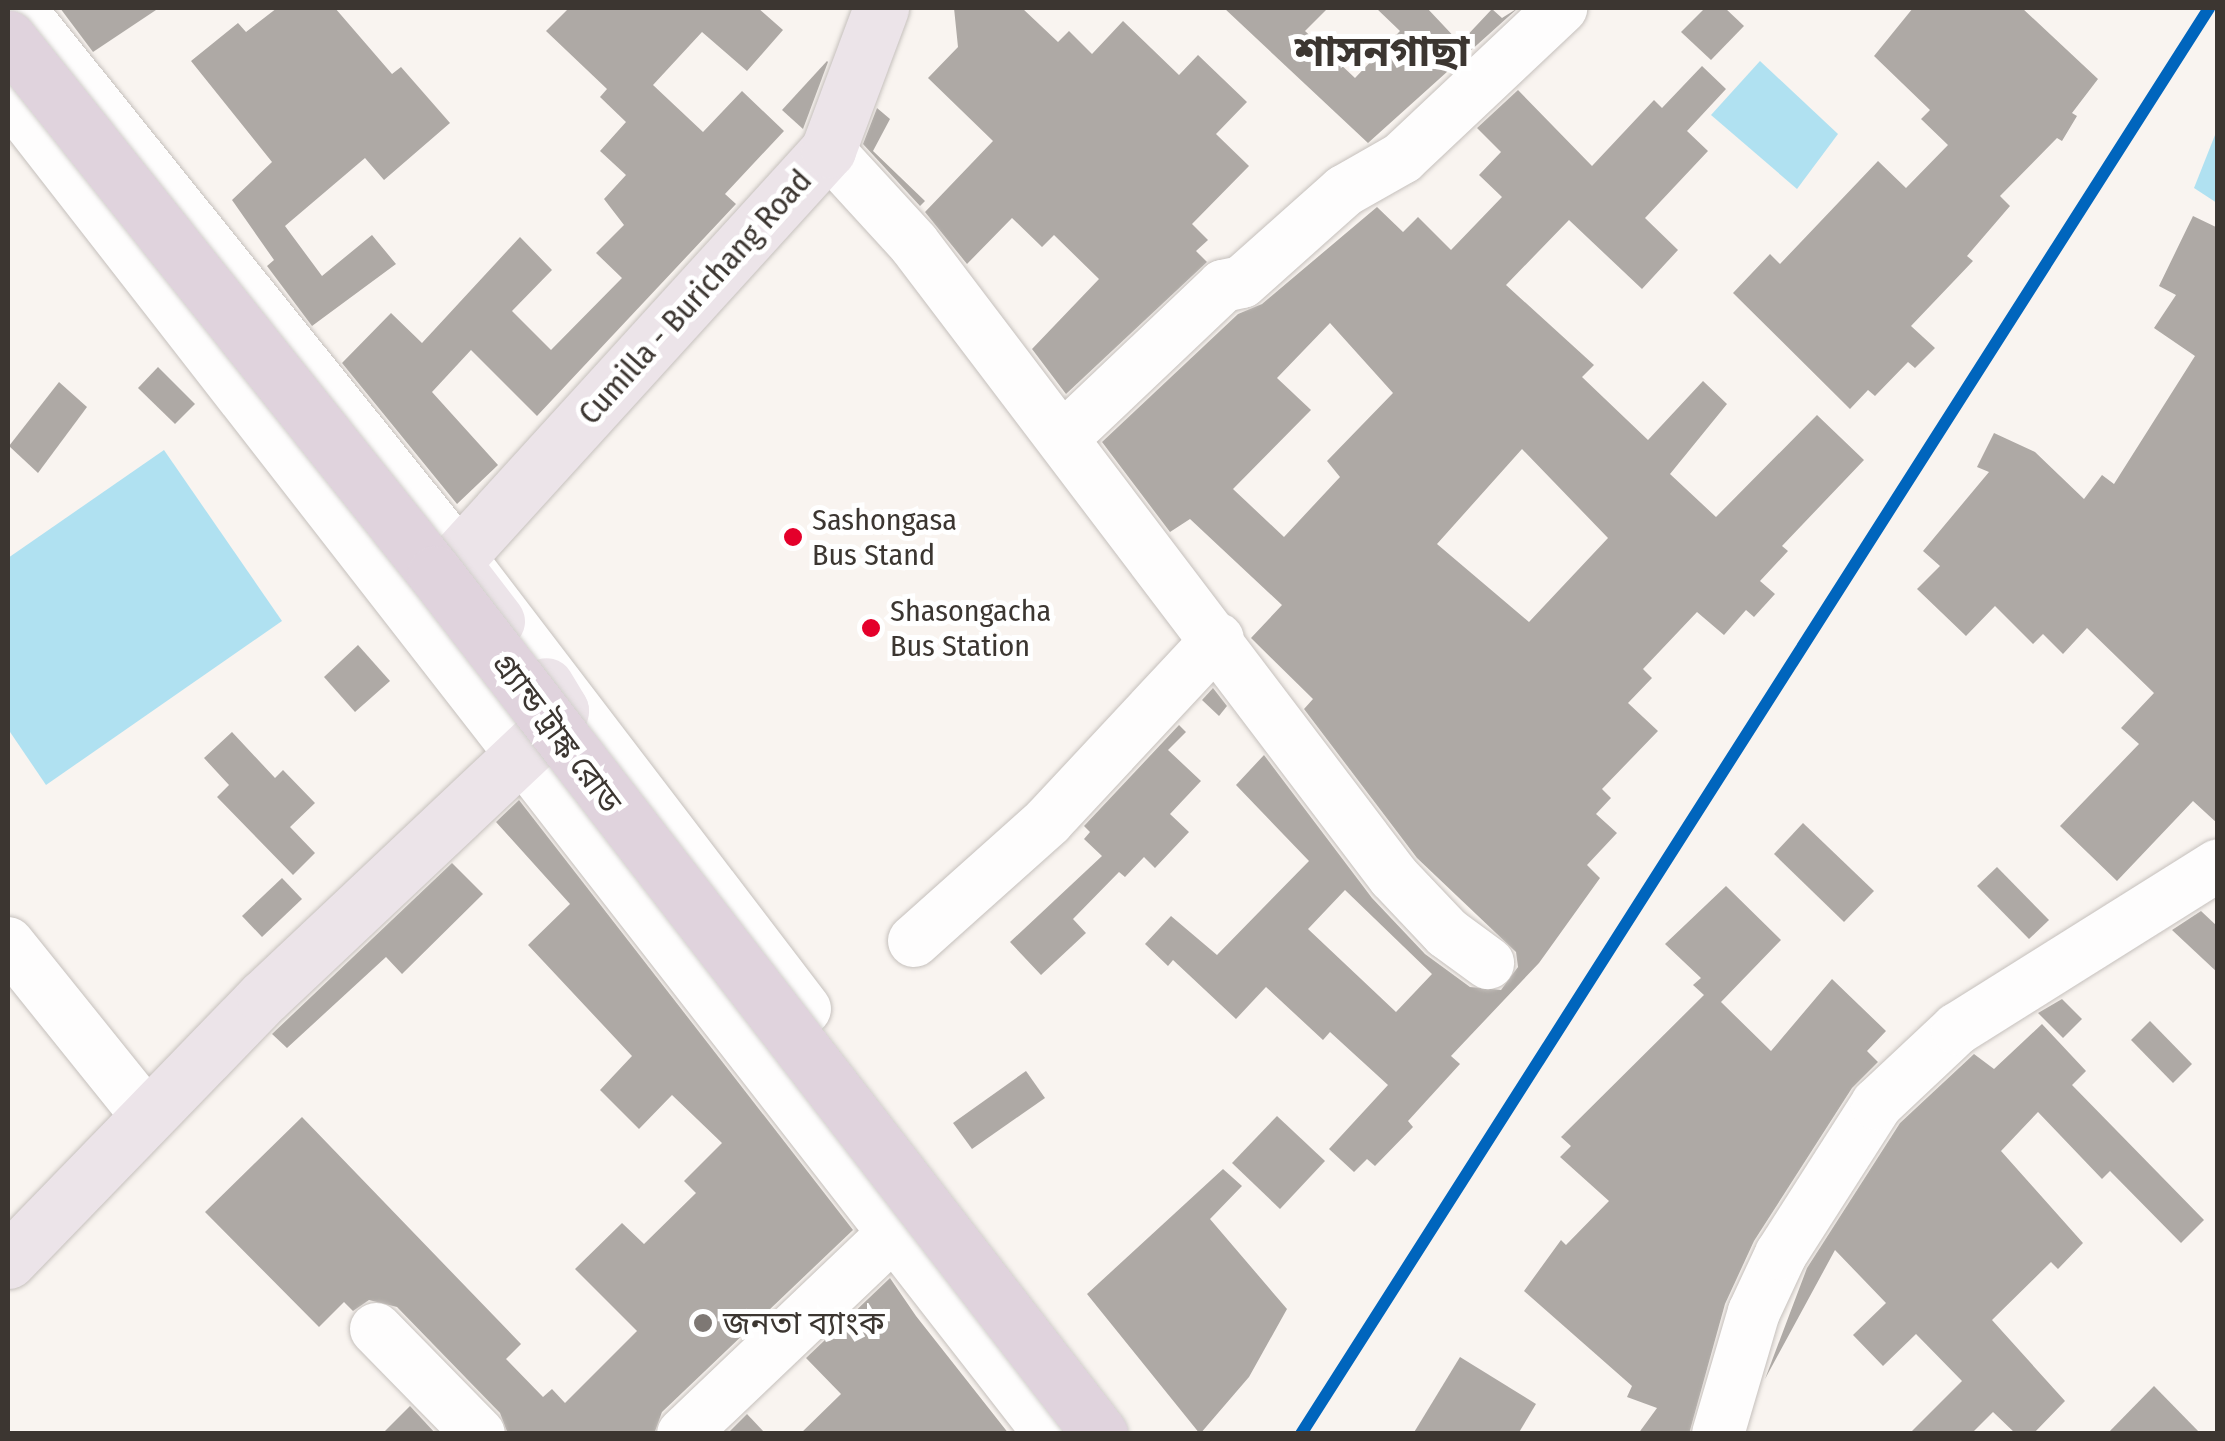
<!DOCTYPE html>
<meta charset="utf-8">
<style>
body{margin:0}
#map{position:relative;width:2225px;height:1441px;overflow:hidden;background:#f9f4f0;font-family:"Fira Sans Condensed","Noto Sans Bengali",sans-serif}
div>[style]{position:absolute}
.water>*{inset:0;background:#b0e1f1}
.building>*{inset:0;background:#aea9a5}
.roads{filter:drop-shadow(0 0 2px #c5c0bc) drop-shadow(0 0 2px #c5c0bc)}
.minor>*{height:52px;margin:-26px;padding:0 26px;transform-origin:26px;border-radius:26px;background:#fefdfd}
.major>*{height:55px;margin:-27.5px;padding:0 27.5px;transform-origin:27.5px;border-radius:27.5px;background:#ece4e9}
.bridges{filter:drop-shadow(0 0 2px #d2cfcc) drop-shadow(0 0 2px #d2cfcc)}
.highway-bridge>*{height:55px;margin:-27.5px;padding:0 27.5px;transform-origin:27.5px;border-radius:27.5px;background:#e0d3dd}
.rail-1>*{height:12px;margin:-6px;padding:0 6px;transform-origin:6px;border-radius:6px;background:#0065bd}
.dots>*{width:28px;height:28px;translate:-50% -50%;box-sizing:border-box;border:5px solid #fff;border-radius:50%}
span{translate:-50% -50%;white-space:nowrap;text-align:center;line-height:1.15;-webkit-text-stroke:10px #fff;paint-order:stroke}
.bus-label{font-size:30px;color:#3c3631}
.left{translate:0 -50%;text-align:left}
.street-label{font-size:32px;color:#3c3631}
.poi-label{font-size:32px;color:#3c3631}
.district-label{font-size:42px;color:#3c3631;font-weight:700}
.frame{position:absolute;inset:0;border:10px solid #3c3631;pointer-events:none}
</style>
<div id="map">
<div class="water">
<div style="clip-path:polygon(1760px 61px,1838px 134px,1797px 189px,1711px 115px)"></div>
<div style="clip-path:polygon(2217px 130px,2217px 203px,2194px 188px)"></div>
<div style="clip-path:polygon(164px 450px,282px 621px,46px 785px,8px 729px,8px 558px)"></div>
</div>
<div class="building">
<div style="clip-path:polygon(60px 8px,159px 8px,93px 52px)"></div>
<div style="clip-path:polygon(277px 8px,335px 8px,392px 74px,401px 67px,450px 123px,384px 180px,365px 158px,285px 226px,322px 276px,372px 235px,396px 264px,312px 326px,267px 266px,274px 260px,232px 200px,272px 162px,191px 61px,238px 23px,246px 32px)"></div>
<div style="clip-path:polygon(569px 8px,758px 8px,783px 30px,747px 71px,702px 32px,653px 85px,703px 132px,742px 91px,784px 131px,725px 194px,736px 204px,537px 416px,471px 350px,432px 392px,498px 465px,457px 504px,342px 363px,391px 313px,422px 343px,520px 237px,552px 270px,512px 311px,551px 350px,622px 278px,596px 253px,624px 225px,604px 199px,626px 175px,600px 151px,626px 122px,600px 97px,607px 89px,546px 31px)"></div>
<div style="clip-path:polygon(954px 8px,1022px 8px,1058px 42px,1069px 31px,1092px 54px,1123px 21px,1179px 75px,1198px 55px,1247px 102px,1216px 134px,1249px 166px,1192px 224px,1208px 240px,1196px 251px,1207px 262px,1066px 394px,1032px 349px,1099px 279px,1054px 235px,1042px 247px,1012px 218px,967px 264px,925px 212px,993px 141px,928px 78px,958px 47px)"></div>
<div style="clip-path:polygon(1224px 8px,1328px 8px,1305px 31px,1355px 78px,1400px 31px,1376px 8px,1427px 8px,1460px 43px,1492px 9px,1502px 18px,1518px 8px,1368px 143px)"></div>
<div style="clip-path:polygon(1705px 8px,1725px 8px,1744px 26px,1711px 60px,1681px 32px)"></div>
<div style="clip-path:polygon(1913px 8px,2022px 8px,2098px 79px,2072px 113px,2077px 116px,2062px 141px,2057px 138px,2000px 196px,2010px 206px,1967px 256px,1973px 261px,1911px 326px,1935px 348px,1915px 368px,1908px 362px,1875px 396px,1868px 390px,1850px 409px,1733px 293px,1770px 254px,1780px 264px,1878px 161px,1906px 188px,1948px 145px,1921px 119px,1930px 110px,1874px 56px)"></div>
<div style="clip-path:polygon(827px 61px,828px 62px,803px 129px,782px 110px)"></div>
<div style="clip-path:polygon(evenodd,1702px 66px,1726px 89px,1687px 131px,1708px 151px,1645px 218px,1678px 250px,1642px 289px,1569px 220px,1506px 285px,1594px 365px,1582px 377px,1648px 440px,1703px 381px,1727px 404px,1670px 474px,1716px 517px,1817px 415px,1864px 460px,1782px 546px,1788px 551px,1760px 581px,1775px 594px,1754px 617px,1746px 610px,1724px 635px,1697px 612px,1643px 669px,1652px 678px,1628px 703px,1658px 731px,1602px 789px,1611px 798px,1596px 814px,1617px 833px,1587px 865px,1600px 878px,1539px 963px,1451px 1056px,1460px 1064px,1408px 1121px,1413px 1127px,1375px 1166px,1367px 1159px,1354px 1172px,1329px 1149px,1388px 1085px,1330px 1032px,1323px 1040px,1266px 987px,1236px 1019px,1173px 960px,1168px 966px,1145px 944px,1171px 916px,1217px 955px,1309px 861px,1236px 785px,1264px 755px,1372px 898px,1425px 954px,1470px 987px,1501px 990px,1518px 967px,1516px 952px,1417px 858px,1304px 709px,1313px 699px,1251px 638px,1282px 605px,1190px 519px,1170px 532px,1102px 442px,1238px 314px,1262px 304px,1377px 207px,1403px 232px,1418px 217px,1451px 250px,1502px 197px,1479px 175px,1501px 152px,1477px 128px,1518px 90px,1592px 166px,1654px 100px,1662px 108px,1702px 66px,1330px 323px,1393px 393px,1327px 461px,1340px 477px,1284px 537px,1233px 489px,1311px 410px,1277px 378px,1330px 323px,1702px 66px,1522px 449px,1608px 538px,1529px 622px,1437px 544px,1522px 449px,1702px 66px,1345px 890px,1432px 974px,1396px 1012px,1308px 929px,1345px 890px)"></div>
<div style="clip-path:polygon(877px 108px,890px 119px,873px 151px,925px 201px,920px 206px,863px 144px)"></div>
<div style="clip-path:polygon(2193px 216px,2218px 228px,2218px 824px,2193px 801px,2117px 881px,2060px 826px,2139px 744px,2121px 728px,2154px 693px,2087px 628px,2063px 654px,2043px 634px,2033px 644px,1995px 606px,1966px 636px,1917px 589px,1940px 566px,1923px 551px,1989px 472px,1977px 467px,1994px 433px,2035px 452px,2084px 499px,2102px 475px,2114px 484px,2195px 356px,2154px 328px,2176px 295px,2159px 286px)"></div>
<div style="clip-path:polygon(158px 367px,195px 404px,175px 424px,138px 388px)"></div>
<div style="clip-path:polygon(59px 382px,87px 407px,38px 473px,9px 446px)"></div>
<div style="clip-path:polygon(358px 645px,390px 681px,355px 712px,324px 677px)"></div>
<div style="clip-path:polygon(1213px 688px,1227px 706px,1219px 716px,1202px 700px)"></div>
<div style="clip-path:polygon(1179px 725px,1186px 732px,1168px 750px,1201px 781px,1170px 814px,1189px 832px,1155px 868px,1144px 857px,1125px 877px,1119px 872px,1073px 919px,1086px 933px,1041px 975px,1010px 942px,1102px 856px,1084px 839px,1090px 832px,1084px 826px)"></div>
<div style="clip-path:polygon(232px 732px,275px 778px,283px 770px,315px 803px,290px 827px,315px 853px,293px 875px,217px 797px,229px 785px,204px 758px)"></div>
<div style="clip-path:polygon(519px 800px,853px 1230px,662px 1412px,654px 1434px,508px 1434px,500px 1413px,397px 1307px,369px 1300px,353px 1311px,344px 1302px,319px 1327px,205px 1212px,302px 1117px,521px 1344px,506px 1359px,543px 1397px,552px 1389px,565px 1403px,637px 1331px,575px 1269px,622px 1223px,644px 1244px,696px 1193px,684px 1181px,722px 1143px,672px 1095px,639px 1129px,600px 1090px,632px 1056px,528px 945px,570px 904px,496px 822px)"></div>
<div style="clip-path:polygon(1803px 823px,1874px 891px,1844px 922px,1774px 854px)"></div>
<div style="clip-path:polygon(452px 863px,483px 894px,402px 974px,386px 957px,287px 1048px,272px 1034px)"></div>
<div style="clip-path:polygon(1997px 867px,2049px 920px,2029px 939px,1977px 886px)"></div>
<div style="clip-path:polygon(282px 878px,302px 899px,262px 937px,242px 916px)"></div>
<div style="clip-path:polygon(1726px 886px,1781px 940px,1721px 1002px,1771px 1051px,1832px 979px,1886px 1031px,1867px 1051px,1878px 1062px,1852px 1088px,1754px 1241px,1725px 1304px,1689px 1434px,1638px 1434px,1657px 1408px,1627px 1397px,1632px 1386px,1524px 1291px,1561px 1240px,1566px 1245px,1609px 1201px,1560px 1157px,1571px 1146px,1561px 1137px,1704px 995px,1693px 985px,1701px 978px,1665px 944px)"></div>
<div style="clip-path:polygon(2201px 911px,2218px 927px,2218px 973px,2172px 930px)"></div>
<div style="clip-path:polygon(2062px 999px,2082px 1019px,2063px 1038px,2038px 1013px)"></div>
<div style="clip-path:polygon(2150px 1021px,2192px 1064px,2173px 1083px,2131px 1040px)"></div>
<div style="clip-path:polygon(2042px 1024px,2086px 1071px,2072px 1085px,2204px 1220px,2181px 1243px,2110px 1171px,2102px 1179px,2038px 1112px,2001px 1151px,2083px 1243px,2058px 1269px,2051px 1262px,1992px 1320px,2065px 1401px,2033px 1434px,2016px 1434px,1993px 1412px,1971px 1434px,1909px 1434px,1962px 1381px,1916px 1334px,1883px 1366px,1853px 1335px,1886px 1303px,1835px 1250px,1765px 1379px,1807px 1268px,1900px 1123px,1974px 1054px,1994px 1069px)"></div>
<div style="clip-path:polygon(1026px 1071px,1045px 1098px,972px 1149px,953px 1123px)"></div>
<div style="clip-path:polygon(1277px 1116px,1325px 1161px,1280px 1209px,1232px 1163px)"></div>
<div style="clip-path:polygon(1223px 1169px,1242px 1186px,1210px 1219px,1287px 1309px,1249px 1377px,1200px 1434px,1087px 1294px)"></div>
<div style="clip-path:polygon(890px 1278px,916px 1316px,1009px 1434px,800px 1434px,841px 1394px,806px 1358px)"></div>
<div style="clip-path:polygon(1460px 1357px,1536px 1404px,1518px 1434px,1413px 1434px)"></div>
<div style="clip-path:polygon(2154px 1386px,2201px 1434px,2107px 1434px)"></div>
<div style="clip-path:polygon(410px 1406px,436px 1434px,382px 1434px)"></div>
<div style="clip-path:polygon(747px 1414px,766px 1434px,727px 1434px)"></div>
</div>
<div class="roads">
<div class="minor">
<div style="left:19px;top:8px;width:703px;rotate:51.24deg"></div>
<div style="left:459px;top:556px;width:570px;rotate:52.63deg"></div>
<div style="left:8px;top:95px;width:1697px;rotate:52.11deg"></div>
<div style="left:828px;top:150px;width:127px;rotate:47.5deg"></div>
<div style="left:914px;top:244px;width:794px;rotate:52.83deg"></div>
<div style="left:1394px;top:877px;width:77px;rotate:46.6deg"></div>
<div style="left:1447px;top:933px;width:51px;rotate:36.2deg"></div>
<div style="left:1063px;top:438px;width:221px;rotate:-43.5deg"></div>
<div style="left:1223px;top:286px;width:19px;rotate:-12deg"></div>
<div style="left:1242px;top:282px;width:137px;rotate:-41.7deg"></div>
<div style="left:1344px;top:191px;width:67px;rotate:-29.6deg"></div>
<div style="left:1402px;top:158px;width:219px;rotate:-43.3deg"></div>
<div style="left:914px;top:941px;width:180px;rotate:-41.8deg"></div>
<div style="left:1048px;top:821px;width:249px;rotate:-47deg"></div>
<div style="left:8px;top:943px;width:222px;rotate:51.2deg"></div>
<div style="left:376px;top:1329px;width:147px;rotate:45.6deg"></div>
<div style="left:683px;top:1434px;width:289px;rotate:-43.6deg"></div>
<div style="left:1718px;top:1434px;width:127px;rotate:-73.6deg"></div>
<div style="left:1754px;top:1312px;width:64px;rotate:-65deg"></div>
<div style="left:1781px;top:1254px;width:178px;rotate:-57.4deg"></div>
<div style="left:1877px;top:1104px;width:110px;rotate:-43.2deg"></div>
<div style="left:1957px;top:1029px;width:308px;rotate:-32.1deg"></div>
</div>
<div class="major">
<div style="left:497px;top:621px;width:64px;rotate:-127.4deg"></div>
<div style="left:458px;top:570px;width:14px;rotate:-86deg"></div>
<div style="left:459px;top:556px;width:549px;rotate:-47.73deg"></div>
<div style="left:828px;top:150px;width:152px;rotate:-69.5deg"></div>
<div style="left:8px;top:1261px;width:368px;rotate:-45.9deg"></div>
<div style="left:264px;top:997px;width:405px;rotate:-43.3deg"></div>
<div style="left:559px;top:719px;width:9px;rotate:-77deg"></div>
<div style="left:561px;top:710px;width:29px;rotate:-121deg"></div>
</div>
</div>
<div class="bridges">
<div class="highway-bridge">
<div style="left:8px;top:38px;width:685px;rotate:51.41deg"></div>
<div style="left:435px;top:573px;width:1088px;rotate:52.32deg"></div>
</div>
</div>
<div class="rail-1">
<div style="left:1301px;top:1434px;width:1691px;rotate:-57.51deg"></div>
</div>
<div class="dots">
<div style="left:793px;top:537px;background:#e4002b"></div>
<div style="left:871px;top:628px;background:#e4002b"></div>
<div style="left:703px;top:1323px;background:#7e7874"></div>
</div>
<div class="bus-label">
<span class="left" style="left:812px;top:537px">Sashongasa<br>Bus Stand</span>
<span class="left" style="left:890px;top:628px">Shasongacha<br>Bus Station</span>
</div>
<div class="street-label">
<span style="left:695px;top:297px;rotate:-48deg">Cumilla - Burichang Road</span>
<span style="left:557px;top:733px;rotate:53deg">গ্র্যান্ড ট্রাঙ্ক রোড</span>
</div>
<div class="poi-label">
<span class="left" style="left:723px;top:1323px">জনতা ব্যাংক</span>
</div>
<div class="district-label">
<span style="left:1382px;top:52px">শাসনগাছা</span>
</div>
<div class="frame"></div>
</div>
